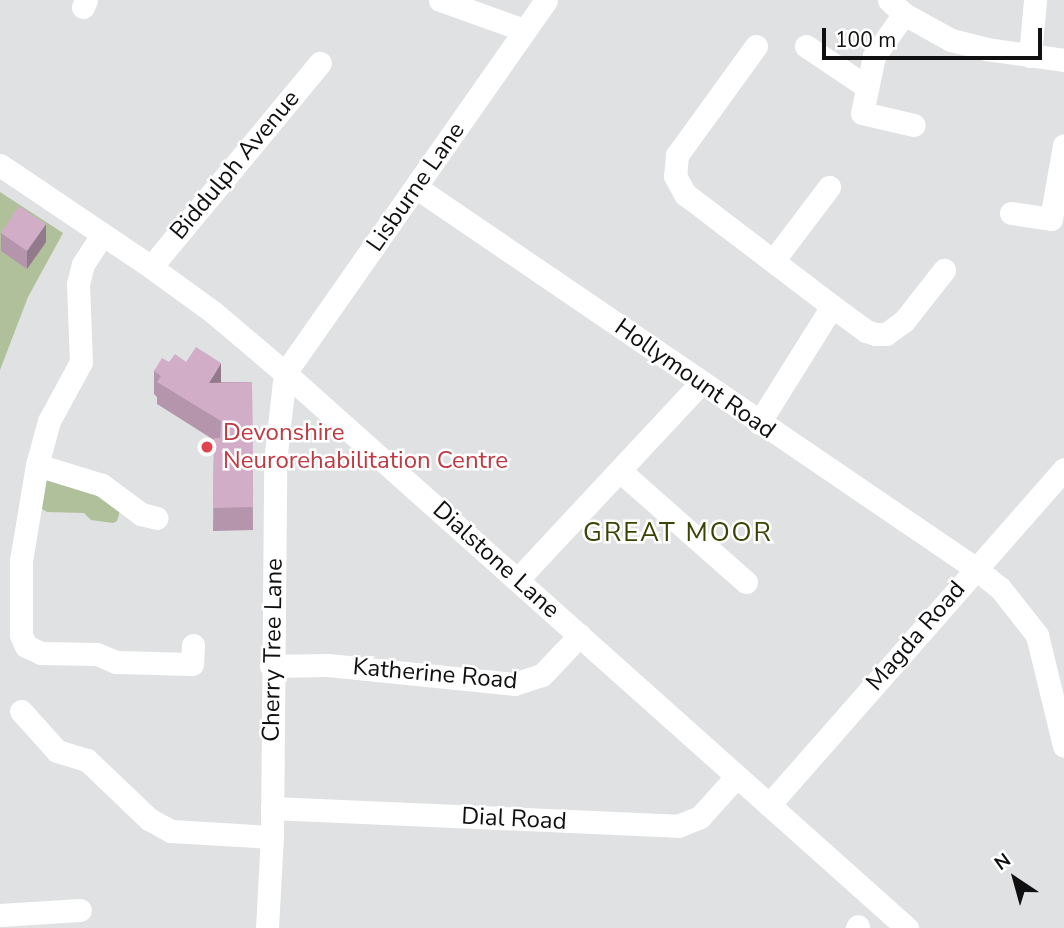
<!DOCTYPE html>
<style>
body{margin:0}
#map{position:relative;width:1064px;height:928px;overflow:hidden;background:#e0e1e2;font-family:"Nunito Sans",sans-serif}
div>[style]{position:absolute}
.green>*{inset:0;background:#b0c09a}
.minor>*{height:23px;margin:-11.5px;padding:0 11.5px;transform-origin:11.5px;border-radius:11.5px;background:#fff}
.wall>*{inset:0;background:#b495ac}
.shaded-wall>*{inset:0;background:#92798c}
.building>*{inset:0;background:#d1adc8}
.dots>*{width:19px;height:19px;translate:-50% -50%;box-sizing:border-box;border:4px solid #fff;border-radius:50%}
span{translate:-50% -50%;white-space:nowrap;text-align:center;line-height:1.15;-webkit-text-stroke:5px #fff;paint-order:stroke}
.street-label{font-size:24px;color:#101010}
.health-label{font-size:24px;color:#be3a42}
.left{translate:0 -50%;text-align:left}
.neighbourhood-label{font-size:26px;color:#3b4203;letter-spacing:2px}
.north{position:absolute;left:980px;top:844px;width:70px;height:70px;-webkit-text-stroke:5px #fff;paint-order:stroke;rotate:324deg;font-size:19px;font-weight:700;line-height:28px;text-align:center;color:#101010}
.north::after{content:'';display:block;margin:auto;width:24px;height:32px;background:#101010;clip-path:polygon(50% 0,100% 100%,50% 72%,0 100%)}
.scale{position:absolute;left:822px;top:28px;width:220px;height:32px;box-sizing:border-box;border:4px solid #101010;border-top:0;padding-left:9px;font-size:21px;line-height:24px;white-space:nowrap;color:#101010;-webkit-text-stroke:5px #fff;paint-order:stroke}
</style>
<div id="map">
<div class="green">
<div style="clip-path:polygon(0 192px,63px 233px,28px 297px,0 370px)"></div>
<div style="clip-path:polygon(50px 478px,96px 489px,120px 511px,117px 521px,113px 523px,91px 520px,84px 513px,47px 512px,42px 509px,46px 481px)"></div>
</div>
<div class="minor">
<div style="left:440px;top:0;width:89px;rotate:19.7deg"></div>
<div style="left:889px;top:0;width:21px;rotate:43deg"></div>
<div style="left:904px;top:14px;width:54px;rotate:29deg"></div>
<div style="left:951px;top:40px;width:36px;rotate:14deg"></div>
<div style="left:986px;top:49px;width:79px;rotate:8deg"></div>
<div style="left:83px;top:7px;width:8px;rotate:-67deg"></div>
<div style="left:904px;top:14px;width:52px;rotate:125.5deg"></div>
<div style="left:874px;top:56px;width:58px;rotate:101.9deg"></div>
<div style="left:862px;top:113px;width:53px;rotate:13deg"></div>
<div style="left:756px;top:46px;width:135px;rotate:125.9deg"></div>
<div style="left:677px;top:155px;width:21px;rotate:95deg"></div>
<div style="left:675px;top:176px;width:21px;rotate:61deg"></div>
<div style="left:685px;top:194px;width:185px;rotate:37.3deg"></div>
<div style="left:832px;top:306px;width:42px;rotate:36.3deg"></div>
<div style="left:866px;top:331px;width:10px;rotate:17deg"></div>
<div style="left:876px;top:334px;width:10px"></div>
<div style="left:886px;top:334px;width:22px;rotate:-36deg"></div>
<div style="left:904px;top:321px;width:65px;rotate:-51.9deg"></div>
<div style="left:806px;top:46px;width:73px;rotate:33.9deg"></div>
<div style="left:1030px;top:56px;width:56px;rotate:-84.9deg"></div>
<div style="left:0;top:165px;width:182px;rotate:34deg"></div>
<div style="left:151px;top:267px;width:77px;rotate:36deg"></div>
<div style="left:213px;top:312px;width:94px;rotate:40.3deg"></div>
<div style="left:285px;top:373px;width:834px;rotate:41.74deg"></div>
<div style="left:417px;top:188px;width:675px;rotate:34.26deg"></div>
<div style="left:975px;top:568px;width:32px;rotate:39deg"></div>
<div style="left:1000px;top:588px;width:60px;rotate:51.8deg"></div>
<div style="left:1037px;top:635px;width:114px;rotate:76.3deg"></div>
<div style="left:1011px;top:213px;width:40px;rotate:8.5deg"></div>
<div style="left:1051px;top:219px;width:75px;rotate:-80deg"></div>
<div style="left:102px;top:235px;width:35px;rotate:123deg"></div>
<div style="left:83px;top:264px;width:21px;rotate:104deg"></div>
<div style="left:78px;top:284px;width:78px;rotate:87.8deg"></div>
<div style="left:81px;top:362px;width:67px;rotate:118.5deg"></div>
<div style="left:49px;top:421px;width:46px;rotate:105.3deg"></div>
<div style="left:37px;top:465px;width:97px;rotate:99.5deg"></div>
<div style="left:21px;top:561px;width:74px;rotate:90deg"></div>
<div style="left:21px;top:635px;width:12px;rotate:66deg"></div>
<div style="left:26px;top:646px;width:17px;rotate:25deg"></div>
<div style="left:41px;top:653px;width:56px;rotate:1deg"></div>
<div style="left:97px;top:654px;width:21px;rotate:23deg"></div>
<div style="left:116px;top:662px;width:76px;rotate:1.5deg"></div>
<div style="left:192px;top:664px;width:19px;rotate:-87deg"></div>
<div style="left:773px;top:261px;width:93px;rotate:-52.9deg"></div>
<div style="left:151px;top:267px;width:265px;rotate:-50.4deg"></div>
<div style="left:759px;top:423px;width:138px;rotate:-58deg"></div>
<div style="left:37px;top:465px;width:68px;rotate:17.1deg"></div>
<div style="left:102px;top:485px;width:49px;rotate:36.6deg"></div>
<div style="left:141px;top:514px;width:16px;rotate:14deg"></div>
<div style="left:620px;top:471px;width:168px;rotate:41.4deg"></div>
<div style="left:518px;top:579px;width:268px;rotate:-47deg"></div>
<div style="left:271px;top:666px;width:57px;rotate:-1deg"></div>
<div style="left:328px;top:665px;width:187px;rotate:5.8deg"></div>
<div style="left:514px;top:684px;width:29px;rotate:-18deg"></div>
<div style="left:542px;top:675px;width:55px;rotate:-46.5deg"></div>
<div style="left:21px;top:711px;width:54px;rotate:48deg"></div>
<div style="left:57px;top:751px;width:31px;rotate:17deg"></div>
<div style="left:87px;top:760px;width:86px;rotate:43.6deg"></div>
<div style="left:149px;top:819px;width:25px;rotate:29deg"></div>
<div style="left:171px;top:831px;width:101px;rotate:3.4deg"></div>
<div style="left:769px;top:805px;width:447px;rotate:-48.7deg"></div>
<div style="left:272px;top:808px;width:406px;rotate:2.5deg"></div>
<div style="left:678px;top:826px;width:24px;rotate:-22deg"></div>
<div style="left:700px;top:817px;width:54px;rotate:-48deg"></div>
<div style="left:0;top:915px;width:80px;rotate:-3.6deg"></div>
<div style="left:267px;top:928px;width:91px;rotate:-86.9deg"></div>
<div style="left:272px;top:837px;width:375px;rotate:-89.5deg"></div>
<div style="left:275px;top:462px;width:90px;rotate:-83.6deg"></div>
<div style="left:285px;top:373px;width:455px;rotate:-55deg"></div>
<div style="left:857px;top:928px;width:2px;rotate:-63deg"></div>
</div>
<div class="wall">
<div style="clip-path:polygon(1px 233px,46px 242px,27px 269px,1px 251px)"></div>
<div style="clip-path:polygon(169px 362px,186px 362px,221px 382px,252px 382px,253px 530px,213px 531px,214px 440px,157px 404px,157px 397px,154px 394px,154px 371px)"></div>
</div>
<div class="shaded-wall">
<div style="clip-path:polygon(46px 224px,46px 242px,27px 269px,27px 251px)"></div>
<div style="clip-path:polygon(221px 363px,221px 386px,209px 383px)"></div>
</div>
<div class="building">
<div style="clip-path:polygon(19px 206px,46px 224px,27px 251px,1px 233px)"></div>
<div style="clip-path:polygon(196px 347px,221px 363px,209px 383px,252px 382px,253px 507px,213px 508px,214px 438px,220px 438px,221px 421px,157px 382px,161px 376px,154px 371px,162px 358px,169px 362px,175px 354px,186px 362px)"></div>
</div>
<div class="dots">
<div style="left:207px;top:447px;background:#e0444e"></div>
</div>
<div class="street-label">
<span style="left:235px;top:165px;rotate:-50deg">Biddulph Avenue</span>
<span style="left:416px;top:187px;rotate:-55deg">Lisburne Lane</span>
<span style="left:695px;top:379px;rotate:35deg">Hollymount Road</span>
<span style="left:496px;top:560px;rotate:42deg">Dialstone Lane</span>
<span style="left:916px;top:636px;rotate:-49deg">Magda Road</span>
<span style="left:273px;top:650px;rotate:-89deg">Cherry Tree Lane</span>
<span style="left:435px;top:674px;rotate:5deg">Katherine Road</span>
<span style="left:514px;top:819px;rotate:3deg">Dial Road</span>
</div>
<div class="health-label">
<span class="left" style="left:223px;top:447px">Devonshire<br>Neurorehabilitation Centre</span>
</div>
<div class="neighbourhood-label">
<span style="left:678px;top:533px">GREAT MOOR</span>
</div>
<div class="north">N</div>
<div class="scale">100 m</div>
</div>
